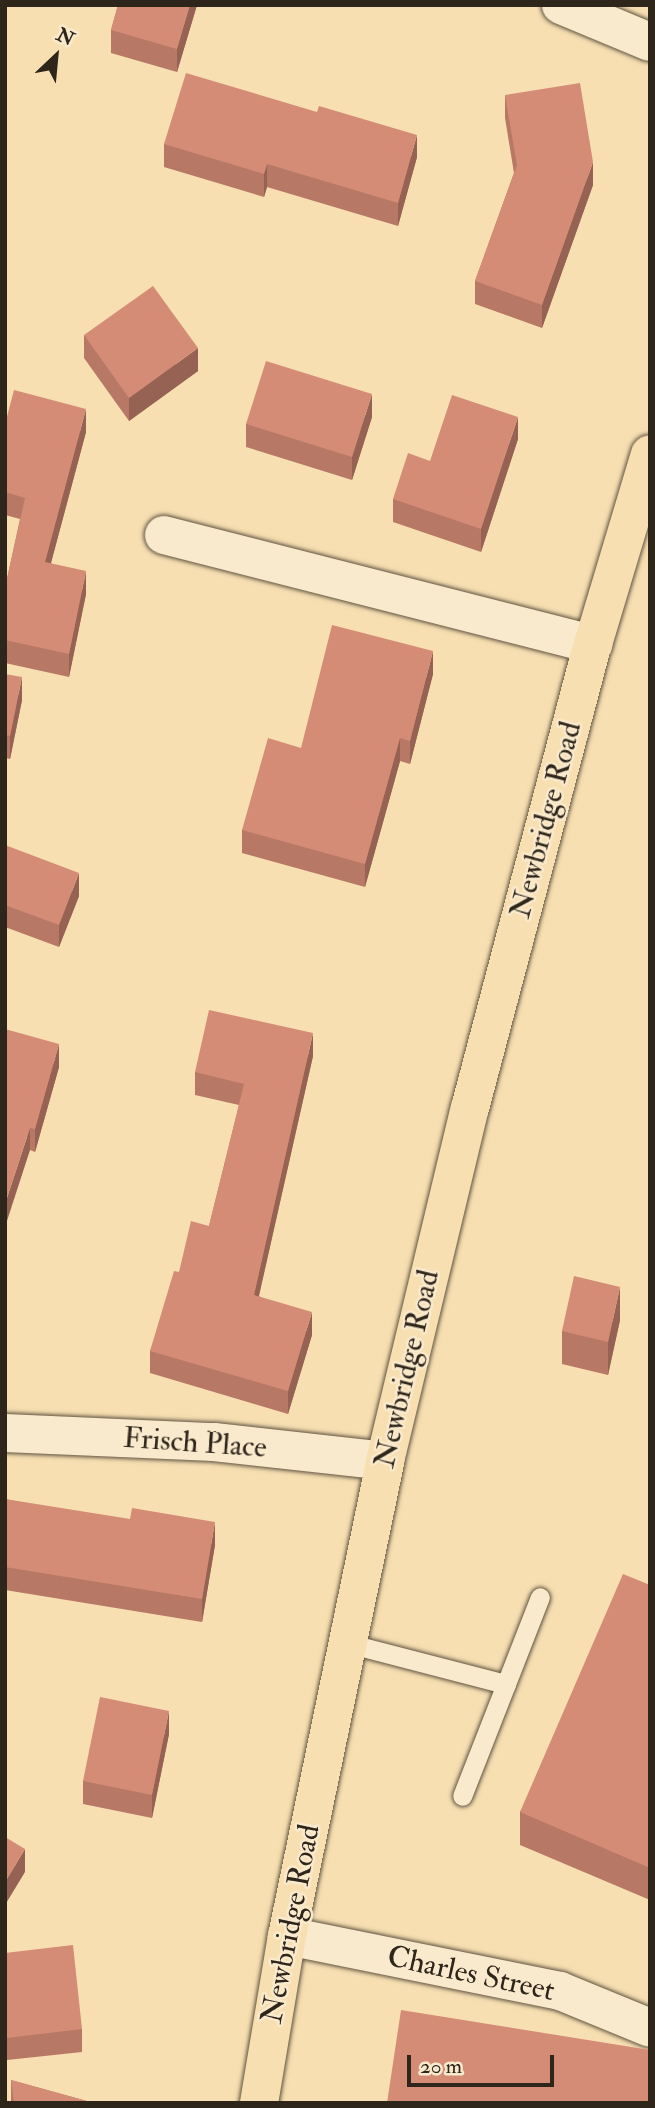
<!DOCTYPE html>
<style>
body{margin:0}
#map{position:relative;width:655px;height:2108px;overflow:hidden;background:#f7dfb2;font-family:"IM FELL Double Pica",serif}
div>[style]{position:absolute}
.roads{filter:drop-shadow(0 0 2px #605441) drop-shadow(0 0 2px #605441)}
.service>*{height:19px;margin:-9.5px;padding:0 9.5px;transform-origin:9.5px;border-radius:9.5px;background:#faeacd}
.minor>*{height:38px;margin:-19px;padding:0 19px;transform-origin:19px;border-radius:19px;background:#faeacd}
.primary>*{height:38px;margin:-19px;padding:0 19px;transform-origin:19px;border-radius:19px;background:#f7dfb2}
.wall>*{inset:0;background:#b77865}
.shaded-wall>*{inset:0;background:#956253}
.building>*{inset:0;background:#d58c76}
span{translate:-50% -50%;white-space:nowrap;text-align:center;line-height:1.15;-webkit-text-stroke:5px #faeacd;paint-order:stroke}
.street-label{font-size:30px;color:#2e251b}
.frame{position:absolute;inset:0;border:7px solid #2e251b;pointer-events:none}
.north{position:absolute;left:21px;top:21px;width:70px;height:70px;-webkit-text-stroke:5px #faeacd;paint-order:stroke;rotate:26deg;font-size:19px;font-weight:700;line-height:28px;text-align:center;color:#2e251b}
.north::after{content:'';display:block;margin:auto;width:24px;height:32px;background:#2e251b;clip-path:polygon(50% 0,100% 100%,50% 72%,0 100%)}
.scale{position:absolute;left:407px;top:2055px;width:147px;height:32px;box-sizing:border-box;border:4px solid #2e251b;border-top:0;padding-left:9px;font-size:21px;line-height:24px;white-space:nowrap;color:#2e251b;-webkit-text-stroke:5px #faeacd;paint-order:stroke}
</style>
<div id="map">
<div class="roads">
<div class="service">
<div style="left:347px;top:1643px;width:164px;rotate:14.5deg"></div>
<div style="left:506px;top:1684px;width:120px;rotate:111.4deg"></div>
<div style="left:506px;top:1684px;width:93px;rotate:-68.7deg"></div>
</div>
<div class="minor">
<div style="left:561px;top:5px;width:96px;rotate:22.6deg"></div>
<div style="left:164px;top:535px;width:443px;rotate:14.3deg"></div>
<div style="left:5px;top:1433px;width:209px;rotate:2.5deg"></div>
<div style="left:214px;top:1442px;width:172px;rotate:6.3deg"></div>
<div style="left:287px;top:1936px;width:278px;rotate:11.4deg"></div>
<div style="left:560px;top:1991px;width:97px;rotate:22.3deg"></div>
</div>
<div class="primary">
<div style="left:259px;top:2103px;width:169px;rotate:-80.5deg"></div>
<div style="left:287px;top:1936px;width:485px;rotate:-78.3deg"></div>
<div style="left:385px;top:1461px;width:363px;rotate:-76.5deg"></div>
<div style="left:470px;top:1108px;width:480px;rotate:-75.2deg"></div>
<div style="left:593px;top:644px;width:198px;rotate:-73.3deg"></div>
</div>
</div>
<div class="wall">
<div style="clip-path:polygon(118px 5px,197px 5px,177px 72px,111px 53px,111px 30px)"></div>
<div style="clip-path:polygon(505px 95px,593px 185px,542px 328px,475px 304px,475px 281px,514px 173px,505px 118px)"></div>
<div style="clip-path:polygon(164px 144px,417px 157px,398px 226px,267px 187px,264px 197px,164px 167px)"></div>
<div style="clip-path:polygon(84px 335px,198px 371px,129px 421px,84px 358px)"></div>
<div style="clip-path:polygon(372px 417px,352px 480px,246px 447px,246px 424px)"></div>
<div style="clip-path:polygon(5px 424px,86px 432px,51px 563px,86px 594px,69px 677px,5px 663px,5px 588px,20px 519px,5px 515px)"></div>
<div style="clip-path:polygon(518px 439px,481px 552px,393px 522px,393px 499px)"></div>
<div style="clip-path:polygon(5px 674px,22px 700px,10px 759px,5px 758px)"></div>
<div style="clip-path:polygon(433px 674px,410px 764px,400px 761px,365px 887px,242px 853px,242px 830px,301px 748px)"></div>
<div style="clip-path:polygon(5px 845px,79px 896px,59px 947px,5px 927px)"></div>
<div style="clip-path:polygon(5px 1029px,59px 1067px,35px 1152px,30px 1150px)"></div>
<div style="clip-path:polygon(313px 1056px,259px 1296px,312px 1335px,288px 1414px,150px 1373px,150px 1351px,179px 1272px,209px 1226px,239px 1105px,195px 1095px,195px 1072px)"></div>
<div style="clip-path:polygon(620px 1320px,608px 1375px,562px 1364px,562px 1331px)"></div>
<div style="clip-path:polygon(5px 1499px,215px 1545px,202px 1622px,5px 1590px)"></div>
<div style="clip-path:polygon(650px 1585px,650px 1900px,520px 1845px,520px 1812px)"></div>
<div style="clip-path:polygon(169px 1734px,152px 1818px,83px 1804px,83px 1781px)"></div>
<div style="clip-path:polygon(5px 1953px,82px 2029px,82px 2052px,7px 2060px,5px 2049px)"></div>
<div style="clip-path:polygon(11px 2080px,94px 2103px,11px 2103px)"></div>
</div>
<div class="shaded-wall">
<div style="clip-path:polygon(190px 5px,197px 5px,177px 72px,177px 49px)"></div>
<div style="clip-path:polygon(417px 135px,417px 157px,398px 226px,398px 203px)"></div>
<div style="clip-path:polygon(593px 162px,593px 185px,542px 328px,542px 305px)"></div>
<div style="clip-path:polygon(267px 164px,267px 187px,264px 197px,264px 174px)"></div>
<div style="clip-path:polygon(198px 348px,198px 371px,129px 421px,129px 398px)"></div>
<div style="clip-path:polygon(372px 394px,372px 417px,352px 480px,352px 457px)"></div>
<div style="clip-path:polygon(86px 409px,86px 432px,45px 585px,45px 562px)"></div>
<div style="clip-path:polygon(518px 417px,518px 439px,481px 552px,481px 529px)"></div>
<div style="clip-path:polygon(86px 571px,86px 594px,69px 677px,69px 654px)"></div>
<div style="clip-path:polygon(433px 651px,433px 674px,410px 764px,410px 741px)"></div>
<div style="clip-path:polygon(22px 677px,22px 700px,10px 759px,10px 736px)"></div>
<div style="clip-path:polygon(400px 738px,400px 761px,365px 887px,365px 864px)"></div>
<div style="clip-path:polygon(79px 873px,79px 896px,59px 947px,59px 925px)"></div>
<div style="clip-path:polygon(313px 1033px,313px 1056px,254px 1317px,254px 1295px)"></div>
<div style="clip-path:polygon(59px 1044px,59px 1067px,35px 1152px,35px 1129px)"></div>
<div style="clip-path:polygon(30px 1128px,30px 1150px,5px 1227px,5px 1204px)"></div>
<div style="clip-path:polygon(620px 1287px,620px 1320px,608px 1375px,608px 1342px)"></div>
<div style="clip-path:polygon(312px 1312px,312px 1335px,288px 1414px,288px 1391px)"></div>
<div style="clip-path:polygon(215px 1522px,215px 1545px,202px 1622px,202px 1599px)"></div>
<div style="clip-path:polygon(169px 1711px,169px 1734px,152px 1818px,152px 1795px)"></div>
<div style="clip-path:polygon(25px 1849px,25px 1872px,5px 1905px,5px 1882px)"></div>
</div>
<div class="building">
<div style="clip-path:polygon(118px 5px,190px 5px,177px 49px,111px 30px)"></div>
<div style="clip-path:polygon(186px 73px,317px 112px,319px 106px,417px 135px,398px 203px,267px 164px,264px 174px,164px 144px)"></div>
<div style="clip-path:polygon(580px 83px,593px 162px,542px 305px,475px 281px,517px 165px,505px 95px)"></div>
<div style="clip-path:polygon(153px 286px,198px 348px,129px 398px,84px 335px)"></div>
<div style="clip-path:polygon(266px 361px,372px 394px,352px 457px,246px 424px)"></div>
<div style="clip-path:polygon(14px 390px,86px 409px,45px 562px,86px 571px,69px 654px,5px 640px,5px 588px,25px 498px,5px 492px,5px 424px)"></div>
<div style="clip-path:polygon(452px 395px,518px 417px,481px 529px,393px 499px,408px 453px,430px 461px)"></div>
<div style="clip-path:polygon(332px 625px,433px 651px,410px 741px,400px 738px,365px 864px,242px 830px,268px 738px,301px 748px)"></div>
<div style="clip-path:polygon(5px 674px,22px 677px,10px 736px,5px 735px)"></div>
<div style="clip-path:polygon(5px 845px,79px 873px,59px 925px,5px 905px)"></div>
<div style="clip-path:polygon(209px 1010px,313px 1033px,254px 1295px,312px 1312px,288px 1391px,150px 1351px,174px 1271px,179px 1272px,191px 1221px,209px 1226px,244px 1084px,195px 1072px)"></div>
<div style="clip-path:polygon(5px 1029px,59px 1044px,35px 1129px,30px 1128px,5px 1204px)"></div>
<div style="clip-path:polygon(574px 1276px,620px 1287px,608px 1342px,562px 1331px)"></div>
<div style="clip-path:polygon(5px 1499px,130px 1519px,132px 1508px,215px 1522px,202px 1599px,5px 1567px)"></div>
<div style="clip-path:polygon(623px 1574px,650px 1585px,650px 1868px,520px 1812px)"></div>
<div style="clip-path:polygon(100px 1697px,169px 1711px,152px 1795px,83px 1781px)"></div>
<div style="clip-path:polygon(5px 1837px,25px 1849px,5px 1882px)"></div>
<div style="clip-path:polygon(73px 1945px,82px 2029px,7px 2038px,5px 2026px,5px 1953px)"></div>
<div style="clip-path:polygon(401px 2010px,650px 2050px,650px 2103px,387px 2103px)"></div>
<div style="clip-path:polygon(11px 2080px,94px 2103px,14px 2103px)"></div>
</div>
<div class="street-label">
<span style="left:546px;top:820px;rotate:-75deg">Newbridge Road</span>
<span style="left:407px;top:1369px;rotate:-77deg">Newbridge Road</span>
<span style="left:195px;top:1443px;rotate:4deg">Frisch Place</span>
<span style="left:291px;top:1924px;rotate:-79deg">Newbridge Road</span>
<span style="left:471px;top:1974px;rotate:12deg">Charles Street</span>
</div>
<div class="frame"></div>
<div class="north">N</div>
<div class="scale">20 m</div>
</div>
